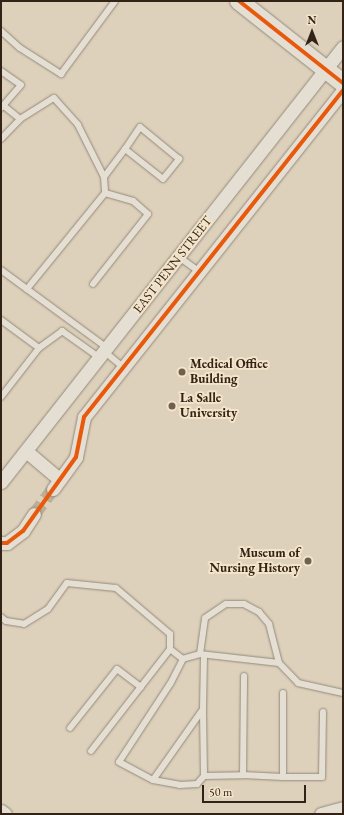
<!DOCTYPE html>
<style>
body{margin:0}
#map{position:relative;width:344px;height:815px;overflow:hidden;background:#ded1bb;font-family:"EB Garamond",serif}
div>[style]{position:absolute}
.street-tunnel>*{height:13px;margin-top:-6.5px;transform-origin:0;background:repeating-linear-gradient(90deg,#bcae9a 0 13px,transparent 0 19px)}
.roads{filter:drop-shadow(0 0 1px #938a7c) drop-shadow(0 0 1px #938a7c)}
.lane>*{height:6px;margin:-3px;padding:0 3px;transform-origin:3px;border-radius:3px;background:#e5ded3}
.street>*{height:13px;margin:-6.5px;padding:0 6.5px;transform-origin:6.5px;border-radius:6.5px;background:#e5ded3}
.secondary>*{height:18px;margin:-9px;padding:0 9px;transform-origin:9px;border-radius:9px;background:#e5ded3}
.cycleway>*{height:4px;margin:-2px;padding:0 2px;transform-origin:2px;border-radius:2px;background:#e8590c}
.dots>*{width:11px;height:11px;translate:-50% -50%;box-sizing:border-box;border:2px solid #f3e4ca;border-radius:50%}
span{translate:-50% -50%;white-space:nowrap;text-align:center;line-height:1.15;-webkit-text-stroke:4px #f3e4ca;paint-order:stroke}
.street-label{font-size:13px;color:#332317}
.poi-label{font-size:13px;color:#332317;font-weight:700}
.left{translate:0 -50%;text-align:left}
.right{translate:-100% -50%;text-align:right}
.frame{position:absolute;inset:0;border:2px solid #332317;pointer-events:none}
.north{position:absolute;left:292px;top:12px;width:40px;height:40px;-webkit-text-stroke:3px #f3e4ca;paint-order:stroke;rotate:0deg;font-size:11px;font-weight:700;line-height:16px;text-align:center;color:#332317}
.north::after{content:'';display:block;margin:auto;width:14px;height:18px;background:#332317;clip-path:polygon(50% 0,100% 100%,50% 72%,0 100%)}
.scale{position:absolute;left:202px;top:785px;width:104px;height:18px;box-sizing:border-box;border:2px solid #332317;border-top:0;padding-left:5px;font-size:12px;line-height:14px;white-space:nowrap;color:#332317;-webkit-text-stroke:3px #f3e4ca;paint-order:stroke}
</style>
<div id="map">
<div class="street-tunnel">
<div style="left:34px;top:514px;width:31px;rotate:-53deg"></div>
</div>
<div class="roads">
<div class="lane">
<div style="left:1px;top:31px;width:25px;rotate:42deg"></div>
<div style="left:20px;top:48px;width:49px;rotate:32.4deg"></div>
<div style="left:61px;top:74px;width:91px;rotate:-53.5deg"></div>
<div style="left:1px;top:71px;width:24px;rotate:35deg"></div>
<div style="left:21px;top:85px;width:30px;rotate:131deg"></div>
<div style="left:20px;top:119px;width:40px;rotate:-32deg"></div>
<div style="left:54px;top:98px;width:36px;rotate:48deg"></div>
<div style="left:78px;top:125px;width:58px;rotate:63.4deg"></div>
<div style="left:104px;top:177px;width:16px;rotate:86deg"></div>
<div style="left:105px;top:193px;width:124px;rotate:129.1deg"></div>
<div style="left:1px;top:139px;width:28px;rotate:-46deg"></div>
<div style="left:20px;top:119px;width:22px;rotate:-141deg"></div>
<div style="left:104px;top:177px;width:35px;rotate:-53deg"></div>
<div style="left:125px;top:149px;width:48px;rotate:38.3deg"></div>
<div style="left:163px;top:179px;width:26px;rotate:-51deg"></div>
<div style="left:179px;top:159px;width:50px;rotate:-140.6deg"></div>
<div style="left:140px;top:127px;width:27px;rotate:124deg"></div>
<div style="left:179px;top:257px;width:26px;rotate:36deg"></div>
<div style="left:1px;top:270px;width:132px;rotate:36.3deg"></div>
<div style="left:93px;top:284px;width:89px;rotate:-51.8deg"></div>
<div style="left:148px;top:214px;width:20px;rotate:-139deg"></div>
<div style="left:133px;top:201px;width:29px;rotate:-164deg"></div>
<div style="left:1px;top:320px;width:47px;rotate:36.4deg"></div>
<div style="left:39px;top:348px;width:62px;rotate:127.8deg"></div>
<div style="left:39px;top:348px;width:29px;rotate:-36deg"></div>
<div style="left:62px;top:331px;width:47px;rotate:35.4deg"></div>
<div style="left:105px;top:352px;width:25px;rotate:40deg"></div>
<div style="left:1px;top:617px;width:6px;rotate:39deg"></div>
<div style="left:6px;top:621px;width:18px;rotate:9deg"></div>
<div style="left:24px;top:624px;width:28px;rotate:-32deg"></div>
<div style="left:48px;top:609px;width:32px;rotate:-54deg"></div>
<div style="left:67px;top:583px;width:49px;rotate:5.8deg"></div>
<div style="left:116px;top:588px;width:71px;rotate:40.4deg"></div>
<div style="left:170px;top:634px;width:15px;rotate:90deg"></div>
<div style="left:200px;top:654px;width:18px;rotate:164deg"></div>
<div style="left:183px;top:659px;width:28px;rotate:117deg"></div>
<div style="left:170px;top:684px;width:93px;rotate:123.2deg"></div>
<div style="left:119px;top:762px;width:38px;rotate:28deg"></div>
<div style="left:153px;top:780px;width:87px;rotate:-54.8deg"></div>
<div style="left:203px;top:709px;width:54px;rotate:-88.9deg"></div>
<div style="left:279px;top:663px;width:80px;rotate:-173.5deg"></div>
<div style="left:200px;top:654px;width:36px;rotate:-82deg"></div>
<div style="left:205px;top:618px;width:25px;rotate:-34deg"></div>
<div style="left:226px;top:604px;width:18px"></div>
<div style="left:244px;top:604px;width:17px;rotate:28deg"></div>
<div style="left:259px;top:612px;width:16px;rotate:50deg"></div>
<div style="left:269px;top:624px;width:40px;rotate:75.6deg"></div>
<div style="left:279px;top:663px;width:28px;rotate:46deg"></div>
<div style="left:298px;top:683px;width:46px;rotate:12.5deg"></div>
<div style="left:70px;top:728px;width:75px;rotate:-51.5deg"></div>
<div style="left:117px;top:669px;width:30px;rotate:37deg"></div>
<div style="left:91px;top:751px;width:129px;rotate:-52.2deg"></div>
<div style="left:170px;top:649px;width:16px;rotate:38deg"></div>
<div style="left:243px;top:775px;width:40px;rotate:2.9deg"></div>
<div style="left:283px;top:777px;width:84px;rotate:-90deg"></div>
<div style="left:204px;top:776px;width:39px;rotate:-1deg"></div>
<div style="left:243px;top:775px;width:99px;rotate:-89.4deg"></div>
<div style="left:283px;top:777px;width:39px"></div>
<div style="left:322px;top:777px;width:65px;rotate:-89.1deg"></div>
<div style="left:153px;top:780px;width:27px;rotate:10deg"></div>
<div style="left:180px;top:785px;width:17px;rotate:-3deg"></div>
<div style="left:197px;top:784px;width:11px;rotate:-49deg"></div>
<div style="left:204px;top:776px;width:67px;rotate:-90.9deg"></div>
</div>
<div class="street">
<div style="left:26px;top:451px;width:43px;rotate:40.3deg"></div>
<div style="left:1px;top:482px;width:553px;rotate:-51.83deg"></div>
<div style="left:53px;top:489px;width:39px;rotate:-54deg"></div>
<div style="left:76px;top:457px;width:41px;rotate:-78.7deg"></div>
<div style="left:84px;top:417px;width:417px;rotate:-51.6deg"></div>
<div style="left:1px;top:543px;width:6px"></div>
<div style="left:7px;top:543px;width:20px;rotate:-37deg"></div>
<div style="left:23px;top:531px;width:20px;rotate:-57deg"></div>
<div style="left:1px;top:811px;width:5px;rotate:37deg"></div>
<div style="left:321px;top:814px;width:23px;rotate:-15deg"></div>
</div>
<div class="secondary">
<div style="left:239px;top:1px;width:132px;rotate:38.3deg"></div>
</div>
</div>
<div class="cycleway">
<div style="left:239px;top:1px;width:132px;rotate:38.3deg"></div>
<div style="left:1px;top:543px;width:6px"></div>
<div style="left:7px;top:543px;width:20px;rotate:-37deg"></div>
<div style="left:23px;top:531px;width:91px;rotate:-54.4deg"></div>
<div style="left:76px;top:457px;width:41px;rotate:-78.7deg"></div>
<div style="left:84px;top:417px;width:417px;rotate:-51.6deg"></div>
</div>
<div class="dots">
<div style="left:182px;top:372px;background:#6f6050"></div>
<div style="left:172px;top:406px;background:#6f6050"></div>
<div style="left:308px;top:561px;background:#6f6050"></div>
</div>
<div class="street-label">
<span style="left:173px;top:265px;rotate:-52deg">EAST PENN STREET</span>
</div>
<div class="poi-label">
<span class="left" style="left:190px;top:372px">Medical Office<br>Building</span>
<span class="left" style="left:180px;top:406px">La Salle<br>University</span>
<span class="right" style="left:300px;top:561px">Museum of<br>Nursing History</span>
</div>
<div class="frame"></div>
<div class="north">N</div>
<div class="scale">50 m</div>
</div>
